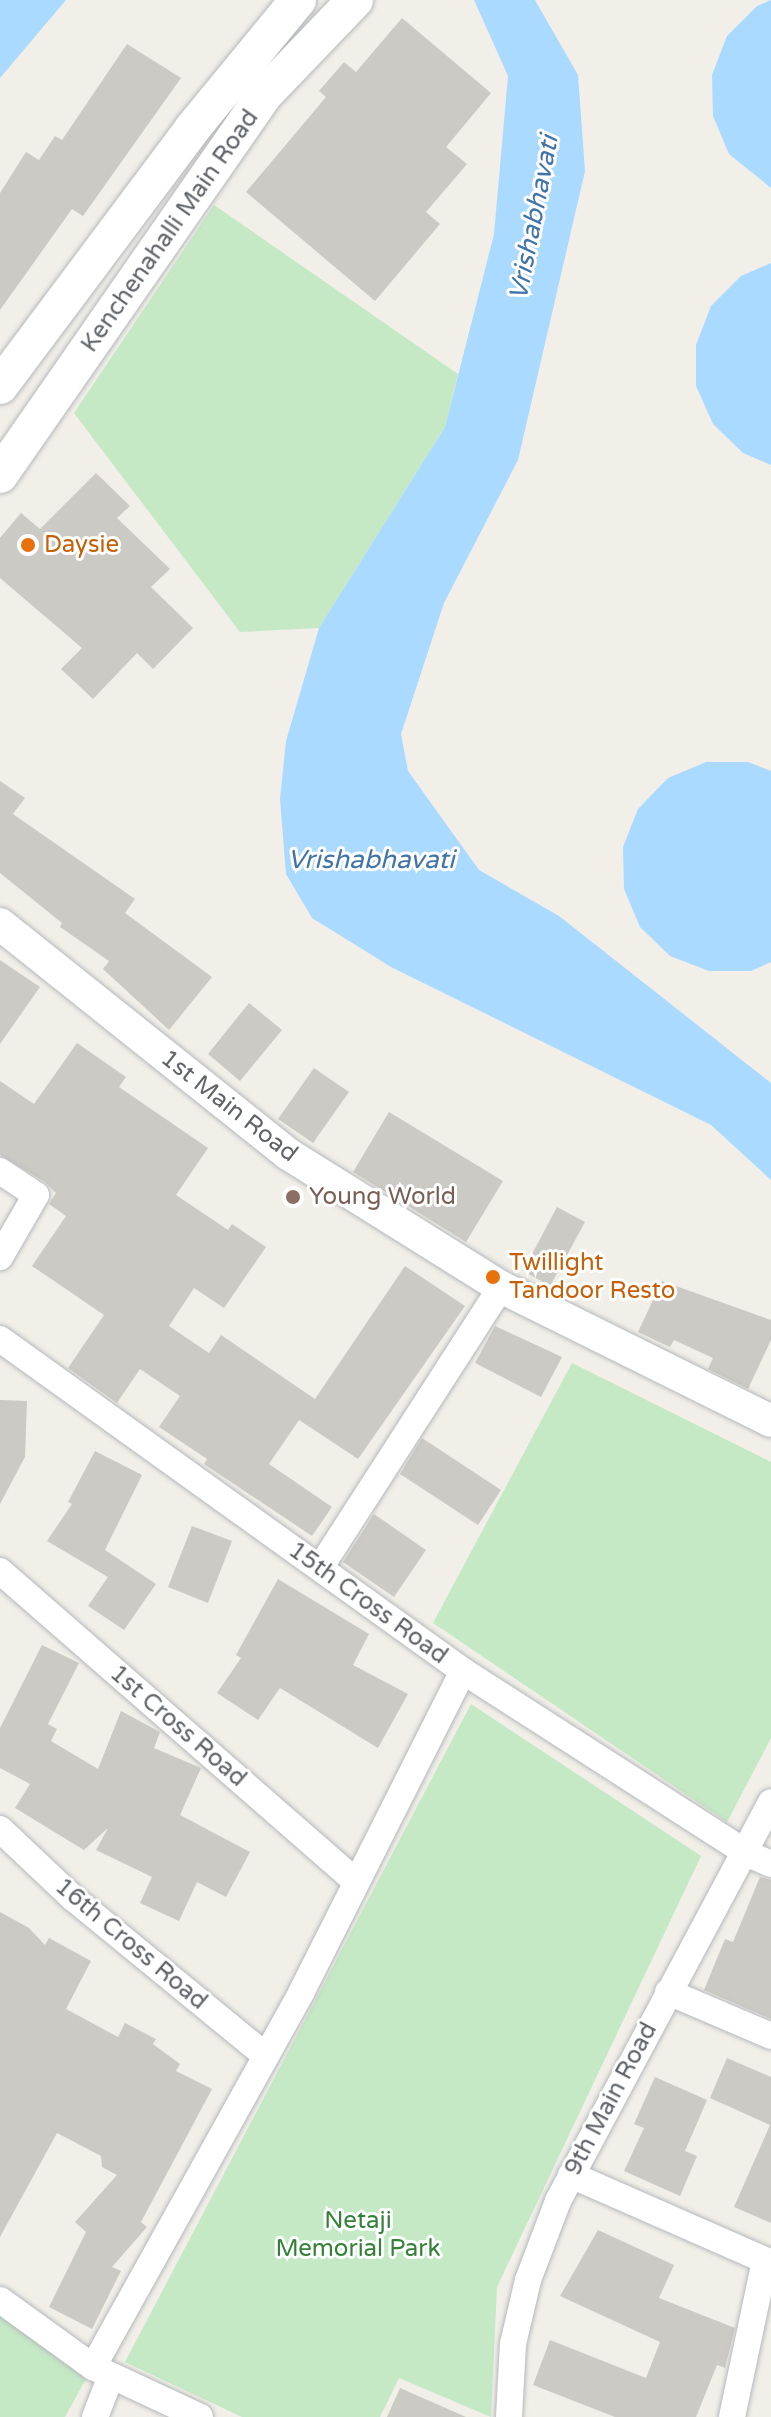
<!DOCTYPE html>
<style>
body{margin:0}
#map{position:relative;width:771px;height:2417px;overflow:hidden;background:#f1efe8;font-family:"Varela Round",sans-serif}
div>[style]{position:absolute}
.green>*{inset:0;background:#c5e8c5}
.water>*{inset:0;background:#aadaff}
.building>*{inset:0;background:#cccac5}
.roads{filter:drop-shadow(0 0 2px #b5b8bc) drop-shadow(0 0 2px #b5b8bc)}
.minor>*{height:26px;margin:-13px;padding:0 13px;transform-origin:13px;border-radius:13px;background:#fff}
.tertiary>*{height:32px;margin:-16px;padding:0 16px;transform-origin:16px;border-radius:16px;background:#fff}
.secondary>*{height:36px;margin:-18px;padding:0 18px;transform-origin:18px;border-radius:18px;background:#fff}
.dots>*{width:22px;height:22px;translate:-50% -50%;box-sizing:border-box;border:4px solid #fff;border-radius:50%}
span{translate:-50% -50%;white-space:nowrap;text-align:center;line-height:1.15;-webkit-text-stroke:6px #fff;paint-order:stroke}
.street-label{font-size:24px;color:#5f6368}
.food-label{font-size:24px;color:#c56008}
.left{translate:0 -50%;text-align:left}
.education-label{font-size:24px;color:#785e54}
.park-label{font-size:24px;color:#348238}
.water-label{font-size:26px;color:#4174aa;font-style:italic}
</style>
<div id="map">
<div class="green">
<div style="clip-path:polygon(214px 205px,458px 374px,445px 427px,319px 628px,240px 632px,74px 413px)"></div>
<div style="clip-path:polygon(572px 1363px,771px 1462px,771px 1738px,727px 1822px,433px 1623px)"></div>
<div style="clip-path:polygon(471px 1704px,701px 1856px,497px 2287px,491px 2417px,399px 2378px,380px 2417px,242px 2417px,125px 2362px)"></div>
<div style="clip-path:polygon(0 2315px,88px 2375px,65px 2417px,0 2417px)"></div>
</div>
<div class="water">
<div style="clip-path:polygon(0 0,66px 0,0 78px)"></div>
<div style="clip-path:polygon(474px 0,535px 0,578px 75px,585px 171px,518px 460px,444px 603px,401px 734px,408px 771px,479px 870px,559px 916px,771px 1083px,771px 1180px,711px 1125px,391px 967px,312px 918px,286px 874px,280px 799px,286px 741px,319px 628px,445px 427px,494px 234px,508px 76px)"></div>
<div style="clip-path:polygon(771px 0,771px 188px,729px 154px,713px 116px,712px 75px,727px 36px,757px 6px)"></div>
<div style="clip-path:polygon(771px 263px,771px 465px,743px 453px,713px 424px,696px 386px,696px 345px,711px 306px,741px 276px)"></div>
<div style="clip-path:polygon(706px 762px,748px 762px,771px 771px,771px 962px,751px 971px,709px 971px,670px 956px,640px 927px,624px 889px,623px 847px,638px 809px,668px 778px)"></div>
</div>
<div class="building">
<div style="clip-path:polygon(402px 18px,491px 93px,446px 147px,467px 164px,426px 212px,440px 224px,375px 301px,246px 192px,326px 97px,319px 91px,344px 62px,356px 72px)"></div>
<div style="clip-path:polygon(127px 44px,181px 78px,83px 216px,72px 209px,0 310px,0 193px,26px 152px,39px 160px,55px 136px,62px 140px)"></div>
<div style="clip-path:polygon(96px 473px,130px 506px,117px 518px,170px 569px,151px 587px,193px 628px,153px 669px,137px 653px,93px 699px,61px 669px,82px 648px,0 578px,0 538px,21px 513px,40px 529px)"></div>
<div style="clip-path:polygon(0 781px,25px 798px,13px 814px,135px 899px,125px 913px,212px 977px,169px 1030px,103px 969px,109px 961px,60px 927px,62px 923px,0 873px)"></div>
<div style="clip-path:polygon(0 960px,40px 987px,0 1044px)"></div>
<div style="clip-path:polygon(249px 1003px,282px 1030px,240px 1081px,208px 1054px)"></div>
<div style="clip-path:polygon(77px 1043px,126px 1077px,119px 1087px,208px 1148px,176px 1195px,228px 1230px,232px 1224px,266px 1247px,224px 1308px,194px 1288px,169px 1326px,209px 1353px,221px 1335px,315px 1399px,405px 1266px,465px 1306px,358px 1459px,299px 1420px,269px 1464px,332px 1507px,312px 1536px,204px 1464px,207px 1459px,159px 1427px,180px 1396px,140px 1369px,117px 1403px,68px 1368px,104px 1315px,32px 1266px,66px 1216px,49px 1204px,56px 1193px,45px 1182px,0 1155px,0 1081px,34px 1104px)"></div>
<div style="clip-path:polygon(314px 1068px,349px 1092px,313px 1143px,278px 1119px)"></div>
<div style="clip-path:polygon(389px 1112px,503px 1181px,466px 1242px,353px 1172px)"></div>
<div style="clip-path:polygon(557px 1207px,585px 1222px,550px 1286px,523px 1271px)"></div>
<div style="clip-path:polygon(662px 1281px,771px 1320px,771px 1340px,748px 1389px,708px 1369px,713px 1358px,674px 1340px,670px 1347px,638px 1332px)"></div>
<div style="clip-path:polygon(495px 1326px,562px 1357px,541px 1397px,475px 1363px)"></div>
<div style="clip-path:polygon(0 1400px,27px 1401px,25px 1457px,0 1504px)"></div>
<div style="clip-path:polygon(422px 1438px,501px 1490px,478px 1525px,400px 1474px)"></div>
<div style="clip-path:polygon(95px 1451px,142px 1475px,105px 1550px,156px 1584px,124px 1630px,88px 1606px,108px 1577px,47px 1541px,72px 1504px,68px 1502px)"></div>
<div style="clip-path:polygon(374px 1514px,426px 1550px,394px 1597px,343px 1562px)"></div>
<div style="clip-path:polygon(192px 1526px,232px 1541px,208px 1603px,168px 1587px)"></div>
<div style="clip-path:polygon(278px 1579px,369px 1634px,353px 1665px,408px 1694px,378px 1748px,280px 1688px,258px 1720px,217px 1693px,241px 1658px,236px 1655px)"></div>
<div style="clip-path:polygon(42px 1645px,79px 1663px,48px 1724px,57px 1729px,51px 1741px,98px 1769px,121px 1711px,160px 1732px,154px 1748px,201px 1768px,180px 1815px,250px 1852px,226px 1897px,197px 1882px,179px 1921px,140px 1903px,152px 1877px,96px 1850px,108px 1828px,84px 1850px,15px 1808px,30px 1784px,0 1768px,0 1728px)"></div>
<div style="clip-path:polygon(760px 1877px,771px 1880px,771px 2019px,704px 1990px,725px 1939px,733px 1942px)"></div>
<div style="clip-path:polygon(0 1912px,29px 1928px,45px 1945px,49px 1938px,91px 1961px,66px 2009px,118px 2037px,125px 2023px,156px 2039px,153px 2044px,180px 2064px,176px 2071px,212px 2089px,141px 2222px,147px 2227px,112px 2267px,121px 2271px,92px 2329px,49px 2307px,86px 2232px,75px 2222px,117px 2175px,102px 2167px,101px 2156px,57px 2133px,0 2237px)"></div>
<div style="clip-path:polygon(727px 2058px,771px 2077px,771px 2223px,734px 2207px,770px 2125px,710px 2098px)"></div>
<div style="clip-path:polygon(655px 2077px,707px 2100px,685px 2151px,697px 2156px,680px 2196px,624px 2171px,644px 2128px,634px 2124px)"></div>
<div style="clip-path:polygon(598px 2230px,674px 2265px,659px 2298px,735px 2328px,725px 2368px,717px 2365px,696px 2417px,615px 2417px,533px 2385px,550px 2340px,646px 2378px,660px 2342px,560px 2296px)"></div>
<div style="clip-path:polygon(400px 2388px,466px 2417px,387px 2417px)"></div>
</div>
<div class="roads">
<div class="minor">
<div style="left:0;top:1171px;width:43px;rotate:33.7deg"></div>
<div style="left:36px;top:1195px;width:72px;rotate:120.1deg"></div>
<div style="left:0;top:1339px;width:570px;rotate:35.64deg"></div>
<div style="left:463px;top:1671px;width:336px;rotate:32.7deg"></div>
<div style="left:746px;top:1853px;width:27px;rotate:24deg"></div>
<div style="left:320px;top:1568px;width:334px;rotate:-57.2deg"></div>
<div style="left:0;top:1571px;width:473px;rotate:41.1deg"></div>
<div style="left:0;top:1829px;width:100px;rotate:43.4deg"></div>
<div style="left:73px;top:1898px;width:249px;rotate:39.3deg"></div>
<div style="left:668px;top:1992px;width:112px;rotate:23.1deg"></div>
<div style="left:571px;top:2175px;width:219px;rotate:23.7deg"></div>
<div style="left:0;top:2300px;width:115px;rotate:35.8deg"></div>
<div style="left:93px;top:2367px;width:118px;rotate:25deg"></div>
<div style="left:93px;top:2367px;width:430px;rotate:-60.9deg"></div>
<div style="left:302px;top:1991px;width:358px;rotate:-63.3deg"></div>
<div style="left:95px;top:2417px;width:44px;rotate:-68.7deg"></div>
<div style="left:509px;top:2417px;width:73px;rotate:-86.9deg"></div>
<div style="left:513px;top:2344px;width:66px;rotate:-76.8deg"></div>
<div style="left:528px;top:2280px;width:85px;rotate:-69.2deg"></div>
<div style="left:558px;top:2201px;width:452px;rotate:-61.9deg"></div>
<div style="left:732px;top:2417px;width:159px;rotate:-78.1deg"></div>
</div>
<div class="tertiary">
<div style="left:0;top:924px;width:369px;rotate:38.6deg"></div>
<div style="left:288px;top:1154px;width:251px;rotate:32deg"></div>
<div style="left:501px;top:1287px;width:301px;rotate:26.4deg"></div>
</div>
<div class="secondary">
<div style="left:0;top:386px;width:321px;rotate:-53.2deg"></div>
<div style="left:192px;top:129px;width:167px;rotate:-50.6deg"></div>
<div style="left:0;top:475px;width:461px;rotate:-55.2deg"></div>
<div style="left:263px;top:96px;width:133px;rotate:-46.2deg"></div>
</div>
</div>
<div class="dots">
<div style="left:28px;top:545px;background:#e8710a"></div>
<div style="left:293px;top:1197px;background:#8d6e63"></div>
<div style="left:493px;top:1277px;background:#e8710a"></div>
</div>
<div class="street-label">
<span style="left:170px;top:231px;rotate:-55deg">Kenchenahalli Main Road</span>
<span style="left:229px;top:1106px;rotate:38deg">1st Main Road</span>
<span style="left:368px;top:1603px;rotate:36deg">15th Cross Road</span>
<span style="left:178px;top:1726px;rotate:41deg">1st Cross Road</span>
<span style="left:131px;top:1944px;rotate:40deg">16th Cross Road</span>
<span style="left:611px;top:2099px;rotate:-62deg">9th Main Road</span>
</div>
<div class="food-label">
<span class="left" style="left:44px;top:545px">Daysie</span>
<span class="left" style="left:509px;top:1277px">Twillight<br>Tandoor Resto</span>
</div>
<div class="education-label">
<span class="left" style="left:309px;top:1197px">Young World</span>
</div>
<div class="park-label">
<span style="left:358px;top:2235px">Netaji<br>Memorial Park</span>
</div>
<div class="water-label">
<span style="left:534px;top:218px;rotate:-79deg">Vrishabhavati</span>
<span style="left:371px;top:860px">Vrishabhavati</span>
</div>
</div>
